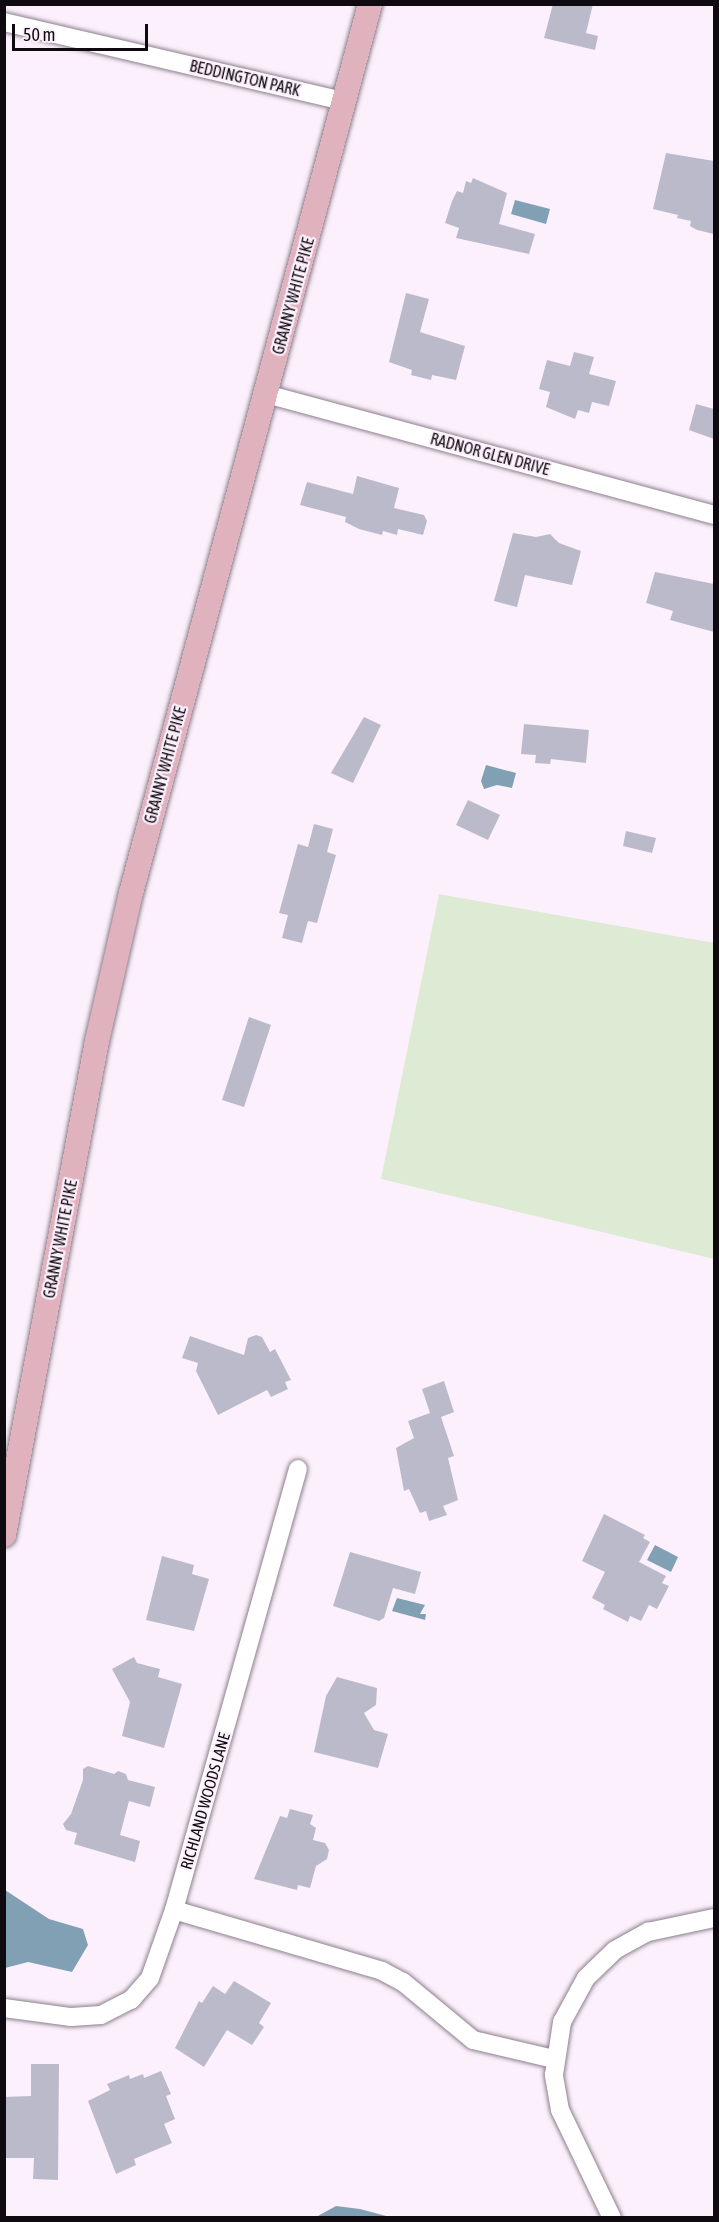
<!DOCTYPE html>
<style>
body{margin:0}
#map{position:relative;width:719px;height:2222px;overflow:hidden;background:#fdf0fd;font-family:"Asap Condensed",sans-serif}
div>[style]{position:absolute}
.green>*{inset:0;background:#ddebd5}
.water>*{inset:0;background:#81a0b4}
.building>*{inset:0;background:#bbbaca}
.roads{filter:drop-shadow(0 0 2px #8b808b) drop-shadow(0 0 2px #8b808b)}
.minor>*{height:18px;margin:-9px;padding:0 9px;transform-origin:9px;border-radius:9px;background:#fff}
.major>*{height:24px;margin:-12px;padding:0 12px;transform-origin:12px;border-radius:12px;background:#dfb2be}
span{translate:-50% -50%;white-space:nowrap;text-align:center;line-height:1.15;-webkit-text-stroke:4.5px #fdf0fd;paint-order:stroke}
.street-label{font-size:16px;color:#0e0a0f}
.frame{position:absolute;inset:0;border:6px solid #0e0a0f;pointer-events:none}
.scale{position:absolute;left:12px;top:24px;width:136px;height:27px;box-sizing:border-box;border:3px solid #0e0a0f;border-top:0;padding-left:8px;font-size:18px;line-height:21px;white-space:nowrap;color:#0e0a0f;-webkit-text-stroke:4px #fdf0fd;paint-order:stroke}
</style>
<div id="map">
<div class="green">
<div style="clip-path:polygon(439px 894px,714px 943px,714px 1259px,381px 1179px)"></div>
</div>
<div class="water">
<div style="clip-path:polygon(515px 200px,550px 209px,546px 224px,511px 214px)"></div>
<div style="clip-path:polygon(486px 765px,516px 773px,512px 788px,497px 785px,484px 789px,481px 781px)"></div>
<div style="clip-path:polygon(655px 1545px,678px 1557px,671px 1572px,647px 1560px)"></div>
<div style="clip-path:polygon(397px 1598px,425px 1605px,420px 1614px,426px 1614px,425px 1620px,392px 1611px)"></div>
<div style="clip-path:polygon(5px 1890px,49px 1919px,83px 1929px,88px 1945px,72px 1972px,28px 1962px,5px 1968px)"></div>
<div style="clip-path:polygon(336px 2206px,360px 2209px,390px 2217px,316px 2217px)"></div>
</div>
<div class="building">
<div style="clip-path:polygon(553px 4px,593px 4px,586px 33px,598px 36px,595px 50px,544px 38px)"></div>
<div style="clip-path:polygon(666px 153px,714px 161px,714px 234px,697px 230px,690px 226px,691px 221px,677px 218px,678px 215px,653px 209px)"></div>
<div style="clip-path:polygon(473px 178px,507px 193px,499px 224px,535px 234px,529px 254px,456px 238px,459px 228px,445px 223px,452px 201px,457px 191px,463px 193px,466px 181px,471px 183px)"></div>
<div style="clip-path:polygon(406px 293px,429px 299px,420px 332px,465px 346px,456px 380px,432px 375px,431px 380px,411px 375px,412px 370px,389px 362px)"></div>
<div style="clip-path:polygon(574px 352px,594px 357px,589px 374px,616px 381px,609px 406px,592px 402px,589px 413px,578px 410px,575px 419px,546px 407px,550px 392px,539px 389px,547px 360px,570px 366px)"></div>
<div style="clip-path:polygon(696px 404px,714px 409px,714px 439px,689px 430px)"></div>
<div style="clip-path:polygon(357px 476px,399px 488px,394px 508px,424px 515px,427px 521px,423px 535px,398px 529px,397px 535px,383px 531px,382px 535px,359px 529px,345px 522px,346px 517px,300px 505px,307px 482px,353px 494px)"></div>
<div style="clip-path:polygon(513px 533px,536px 537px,550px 534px,559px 543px,581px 551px,572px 585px,525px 575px,517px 607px,494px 601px)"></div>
<div style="clip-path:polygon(655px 572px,714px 584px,714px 632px,670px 620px,673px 611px,646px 603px)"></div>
<div style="clip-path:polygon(364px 717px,381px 725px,353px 783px,331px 773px)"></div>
<div style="clip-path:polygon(524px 724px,589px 730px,586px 763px,551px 759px,550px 764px,535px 763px,536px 755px,521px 754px)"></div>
<div style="clip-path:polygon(468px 800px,500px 815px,488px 840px,456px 825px)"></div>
<div style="clip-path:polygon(314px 824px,333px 829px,327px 852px,336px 855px,317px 923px,308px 921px,302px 943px,282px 938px,288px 915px,279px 913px,298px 844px,308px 847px)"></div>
<div style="clip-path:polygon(626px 831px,656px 838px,652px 853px,623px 846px)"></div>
<div style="clip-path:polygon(249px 1017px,271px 1025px,244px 1107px,222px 1100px)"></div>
<div style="clip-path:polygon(256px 1335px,262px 1337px,270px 1352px,275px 1349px,291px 1380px,285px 1382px,288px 1389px,271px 1397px,267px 1390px,218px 1415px,196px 1371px,198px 1363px,182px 1358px,190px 1336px,244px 1355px,248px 1338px)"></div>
<div style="clip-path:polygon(444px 1381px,454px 1412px,441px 1417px,454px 1456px,448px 1458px,458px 1500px,443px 1506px,447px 1515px,429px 1521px,426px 1511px,420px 1513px,409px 1489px,404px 1491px,396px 1448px,414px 1438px,408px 1421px,430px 1413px,422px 1389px)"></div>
<div style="clip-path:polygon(604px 1514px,645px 1535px,643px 1538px,650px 1542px,639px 1562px,666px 1576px,662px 1583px,669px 1586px,657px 1609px,649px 1605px,641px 1621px,630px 1616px,628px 1622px,603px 1609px,605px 1605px,592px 1598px,605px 1572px,582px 1561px)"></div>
<div style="clip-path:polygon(350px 1552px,421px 1572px,415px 1594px,393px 1588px,384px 1618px,379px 1621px,333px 1606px)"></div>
<div style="clip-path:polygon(162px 1556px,194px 1565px,192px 1574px,209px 1579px,194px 1631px,146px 1620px)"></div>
<div style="clip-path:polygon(134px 1657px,137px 1663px,160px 1669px,158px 1677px,182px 1684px,164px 1748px,122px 1736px,130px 1702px,112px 1669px)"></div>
<div style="clip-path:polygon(337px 1677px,377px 1688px,376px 1705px,364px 1713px,374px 1730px,388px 1734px,378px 1768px,314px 1752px,326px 1696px)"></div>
<div style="clip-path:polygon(88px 1766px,114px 1774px,118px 1771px,126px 1774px,128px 1780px,155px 1787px,150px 1807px,129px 1801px,120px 1835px,140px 1841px,135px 1862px,74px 1844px,77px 1833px,66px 1830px,63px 1824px,71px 1814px,83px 1780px,83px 1769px)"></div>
<div style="clip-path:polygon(290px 1809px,313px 1815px,310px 1824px,316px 1828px,313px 1840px,325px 1843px,329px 1850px,327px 1859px,316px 1866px,310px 1888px,298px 1885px,297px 1890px,254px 1879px,280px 1816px,287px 1818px)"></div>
<div style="clip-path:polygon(234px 1981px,271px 2003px,259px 2023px,264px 2027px,252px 2045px,227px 2030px,204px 2067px,175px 2048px,199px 2001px,202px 2003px,213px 1986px,225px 1994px)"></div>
<div style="clip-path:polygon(31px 2064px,59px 2064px,58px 2180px,33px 2179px,34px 2158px,4px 2158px,4px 2097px,31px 2096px)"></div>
<div style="clip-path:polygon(161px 2071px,171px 2094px,166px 2096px,175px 2119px,164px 2124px,172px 2143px,134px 2159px,136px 2165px,116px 2174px,88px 2101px,110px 2090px,107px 2084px,129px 2075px,130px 2079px,143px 2074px,144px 2078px)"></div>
</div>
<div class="roads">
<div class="minor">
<div style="left:4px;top:22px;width:349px;rotate:13.1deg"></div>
<div style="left:266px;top:394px;width:464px;rotate:15.1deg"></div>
<div style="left:174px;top:1910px;width:217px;rotate:16.3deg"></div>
<div style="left:382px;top:1971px;width:24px;rotate:28deg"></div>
<div style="left:403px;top:1982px;width:91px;rotate:39.6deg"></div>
<div style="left:473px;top:2040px;width:83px;rotate:13.2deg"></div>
<div style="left:4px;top:2008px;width:68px;rotate:7.7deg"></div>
<div style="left:71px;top:2017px;width:30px;rotate:-4deg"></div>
<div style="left:101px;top:2015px;width:34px;rotate:-27deg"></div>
<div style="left:131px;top:2000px;width:29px;rotate:-49deg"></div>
<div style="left:150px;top:1978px;width:72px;rotate:-70.6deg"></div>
<div style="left:174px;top:1910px;width:458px;rotate:-74.3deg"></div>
<div style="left:612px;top:2218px;width:120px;rotate:-115.7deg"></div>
<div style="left:560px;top:2110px;width:36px;rotate:-100deg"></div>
<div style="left:554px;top:2075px;width:54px;rotate:-81.4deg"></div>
<div style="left:562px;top:2022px;width:50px;rotate:-61.4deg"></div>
<div style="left:586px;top:1978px;width:40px;rotate:-44deg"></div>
<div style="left:615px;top:1950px;width:38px;rotate:-29deg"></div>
<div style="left:648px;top:1932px;width:67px;rotate:-12deg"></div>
</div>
<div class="major">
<div style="left:4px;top:1535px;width:503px;rotate:-79.34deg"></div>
<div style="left:97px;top:1041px;width:152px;rotate:-77.1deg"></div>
<div style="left:131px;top:893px;width:921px;rotate:-74.95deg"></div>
</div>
</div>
<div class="street-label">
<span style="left:245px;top:78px;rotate:13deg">BEDDINGTON PARK</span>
<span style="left:293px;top:296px;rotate:-75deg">GRANNY WHITE PIKE</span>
<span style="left:490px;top:454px;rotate:15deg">RADNOR GLEN DRIVE</span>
<span style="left:165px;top:765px;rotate:-75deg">GRANNY WHITE PIKE</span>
<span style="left:60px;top:1239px;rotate:-79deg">GRANNY WHITE PIKE</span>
<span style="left:205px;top:1801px;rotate:-74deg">RICHLAND WOODS LANE</span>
</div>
<div class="frame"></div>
<div class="scale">50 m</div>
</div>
